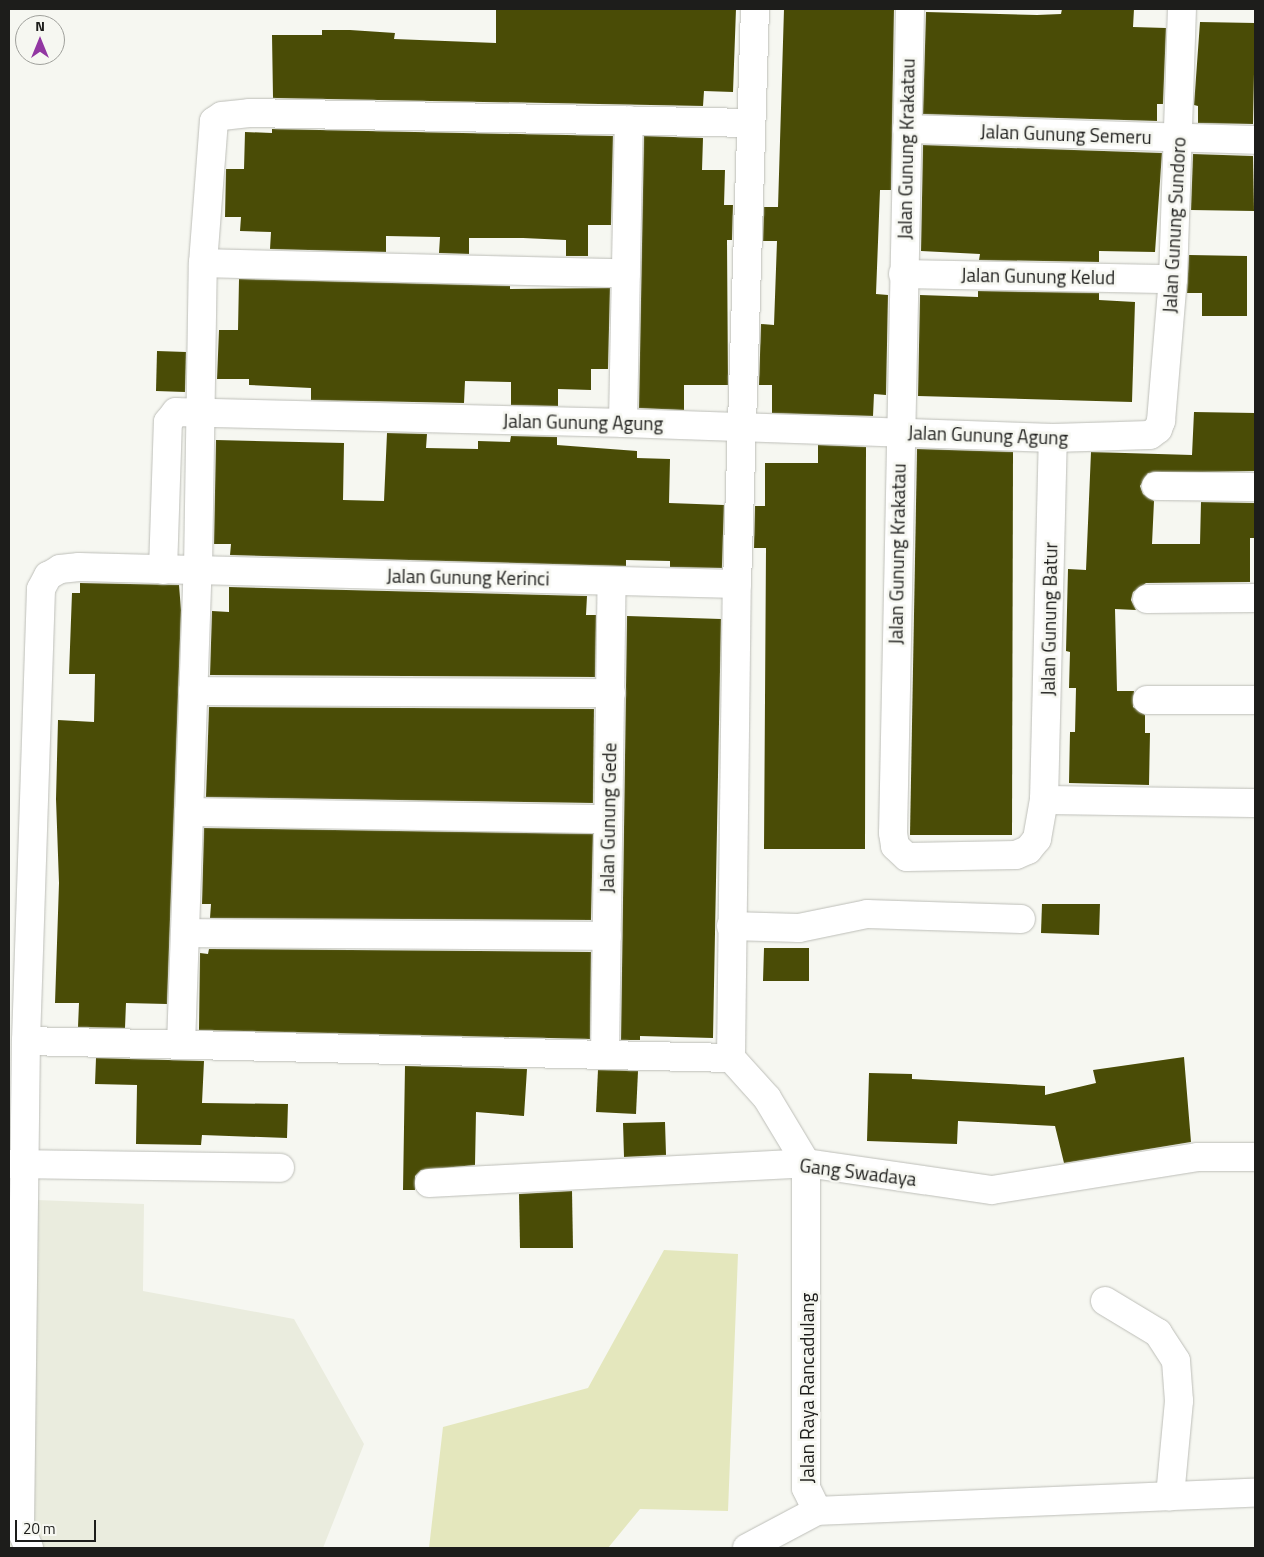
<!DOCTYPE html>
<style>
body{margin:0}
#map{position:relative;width:1264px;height:1557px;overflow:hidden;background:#f6f7f1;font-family:"Titillium Web",sans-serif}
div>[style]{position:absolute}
.built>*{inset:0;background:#eaecde}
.green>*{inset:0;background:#e4e7bd}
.building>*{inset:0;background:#4a4c06}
.roads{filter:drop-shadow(0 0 1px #bdbeb8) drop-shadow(0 0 1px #bdbeb8)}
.street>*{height:28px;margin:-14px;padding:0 14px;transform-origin:14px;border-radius:14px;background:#fff}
span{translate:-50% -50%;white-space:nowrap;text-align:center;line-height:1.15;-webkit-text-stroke:5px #f6f7f1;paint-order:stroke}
.street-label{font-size:19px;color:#1d1d1b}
.frame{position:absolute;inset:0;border:10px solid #1d1d1b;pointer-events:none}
.north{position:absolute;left:15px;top:15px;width:50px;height:50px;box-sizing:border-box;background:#f6f7f1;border:1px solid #9fa09b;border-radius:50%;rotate:0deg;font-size:14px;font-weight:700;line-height:20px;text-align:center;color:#1d1d1b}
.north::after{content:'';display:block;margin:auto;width:18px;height:22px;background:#9237a2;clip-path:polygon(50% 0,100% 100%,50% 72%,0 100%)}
.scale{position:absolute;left:15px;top:1520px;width:81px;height:22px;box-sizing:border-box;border:2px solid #1d1d1b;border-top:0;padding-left:6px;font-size:15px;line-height:18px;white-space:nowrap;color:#1d1d1b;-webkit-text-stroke:4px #f6f7f1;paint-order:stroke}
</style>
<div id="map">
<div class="built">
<div style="clip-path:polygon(9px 1199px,144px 1204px,143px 1291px,294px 1319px,364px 1444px,323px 1548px,9px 1548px)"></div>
</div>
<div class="green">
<div style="clip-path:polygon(664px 1250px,738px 1254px,728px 1511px,640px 1509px,608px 1548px,429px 1548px,443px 1427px,588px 1388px)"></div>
</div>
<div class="building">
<div style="clip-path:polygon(496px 9px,736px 9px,733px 92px,704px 91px,703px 106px,273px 98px,272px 35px,322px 35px,322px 30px,350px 30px,395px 33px,394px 39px,496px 43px)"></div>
<div style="clip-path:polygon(784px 9px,894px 9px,891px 190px,880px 190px,876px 294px,888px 295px,886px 395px,874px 394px,873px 416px,772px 413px,772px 385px,759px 385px,761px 324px,774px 325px,777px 241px,763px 241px,764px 207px,778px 207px)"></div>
<div style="clip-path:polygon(1062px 9px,1134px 9px,1133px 27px,1166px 28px,1163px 104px,1157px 104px,1157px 121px,923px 114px,926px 12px,1037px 15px,1061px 14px)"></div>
<div style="clip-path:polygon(1200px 22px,1255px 23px,1253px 124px,1198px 123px,1198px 106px,1194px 105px)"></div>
<div style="clip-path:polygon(272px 129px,613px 136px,611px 225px,588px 225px,588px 256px,566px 256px,566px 240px,523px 238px,469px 238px,469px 254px,439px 253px,440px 237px,386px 236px,386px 252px,270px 249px,271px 232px,240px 231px,241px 217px,225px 217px,226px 169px,244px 169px,245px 132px,272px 133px)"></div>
<div style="clip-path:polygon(644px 136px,703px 138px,702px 170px,725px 170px,724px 205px,733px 205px,732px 240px,727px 240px,728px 385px,684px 385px,684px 410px,639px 408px)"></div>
<div style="clip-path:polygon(923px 145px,1162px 153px,1155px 252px,1099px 251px,1099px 262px,979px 260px,980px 254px,921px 251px)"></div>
<div style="clip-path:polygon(1193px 154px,1253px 156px,1254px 211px,1191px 210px)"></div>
<div style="clip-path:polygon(1189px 255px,1247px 256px,1247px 316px,1202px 316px,1202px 293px,1187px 293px)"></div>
<div style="clip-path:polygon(239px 279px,510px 286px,510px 289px,610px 288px,608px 369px,591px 369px,591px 390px,558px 389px,558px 406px,511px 405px,511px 382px,465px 381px,464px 403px,311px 400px,311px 388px,249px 385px,249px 379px,217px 379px,219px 330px,238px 330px)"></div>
<div style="clip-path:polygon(978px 291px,1099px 293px,1099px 300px,1135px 302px,1132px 402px,918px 396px,920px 295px,978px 297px)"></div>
<div style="clip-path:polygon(157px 351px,186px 352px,185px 392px,156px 391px)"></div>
<div style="clip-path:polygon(1194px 412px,1255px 413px,1255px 471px,1148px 473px,1140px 486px,1143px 494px,1154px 501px,1152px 544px,1200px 544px,1201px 502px,1255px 503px,1255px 538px,1250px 538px,1250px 582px,1146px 583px,1133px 592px,1131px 600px,1136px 610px,1115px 609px,1117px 691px,1134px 691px,1133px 707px,1145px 715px,1145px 733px,1150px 733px,1149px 785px,1069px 783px,1070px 732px,1075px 732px,1076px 688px,1069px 688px,1070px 652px,1066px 651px,1068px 569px,1086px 570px,1091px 452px,1192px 455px)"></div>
<div style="clip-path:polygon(387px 433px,427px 434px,426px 448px,478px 449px,478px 441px,510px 442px,511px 436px,557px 437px,557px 445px,637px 451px,637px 458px,670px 459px,669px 503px,724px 505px,722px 568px,670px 567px,670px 561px,626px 560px,626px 566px,230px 555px,231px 544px,214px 544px,216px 440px,344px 443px,343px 500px,384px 501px)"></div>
<div style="clip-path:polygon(818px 445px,866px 447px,865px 849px,764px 849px,766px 548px,754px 548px,755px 506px,765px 506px,765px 463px,818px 463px)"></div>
<div style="clip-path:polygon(917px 449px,1013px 452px,1012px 835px,910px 835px)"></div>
<div style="clip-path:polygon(80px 583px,179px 585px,181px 610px,167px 1004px,126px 1003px,125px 1028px,78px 1027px,79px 1003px,55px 1003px,59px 883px,56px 799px,58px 720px,94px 722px,95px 674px,69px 674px,72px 593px,80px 593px)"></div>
<div style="clip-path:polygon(229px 587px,587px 596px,586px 615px,596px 615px,595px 677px,210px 675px,212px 611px,229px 612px)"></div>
<div style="clip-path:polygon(627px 616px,721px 619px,713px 1038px,640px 1036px,640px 1040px,621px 1040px)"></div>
<div style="clip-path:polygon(209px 707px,594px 709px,593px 803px,206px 797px)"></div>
<div style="clip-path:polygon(204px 828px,593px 834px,591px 920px,210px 918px,211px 904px,202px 904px)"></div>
<div style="clip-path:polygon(1042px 904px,1100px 904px,1099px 935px,1041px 933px)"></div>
<div style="clip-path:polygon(764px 948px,809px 948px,809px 981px,763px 981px)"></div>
<div style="clip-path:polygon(209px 949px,591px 952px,590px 1039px,199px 1030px,200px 953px,208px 954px)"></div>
<div style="clip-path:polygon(1184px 1057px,1191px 1142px,1064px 1163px,1055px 1126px,958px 1121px,957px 1144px,867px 1141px,869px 1073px,912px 1074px,912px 1079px,1045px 1086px,1045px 1095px,1096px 1083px,1093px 1070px)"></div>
<div style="clip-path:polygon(96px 1058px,204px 1061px,202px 1103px,288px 1104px,287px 1138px,202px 1135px,201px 1145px,136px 1144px,137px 1085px,95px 1084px)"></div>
<div style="clip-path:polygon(405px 1066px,527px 1069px,524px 1116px,476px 1112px,475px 1165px,421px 1170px,415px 1176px,415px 1190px,403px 1190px)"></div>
<div style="clip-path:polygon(598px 1070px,638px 1071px,636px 1114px,596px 1112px)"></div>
<div style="clip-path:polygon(665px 1122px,666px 1155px,624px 1157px,623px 1123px)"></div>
<div style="clip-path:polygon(572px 1191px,573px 1248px,520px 1248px,519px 1194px)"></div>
</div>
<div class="roads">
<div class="street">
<div style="left:910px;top:9px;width:824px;rotate:91.18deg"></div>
<div style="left:893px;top:833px;width:13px;rotate:81deg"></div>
<div style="left:895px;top:846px;width:16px;rotate:43deg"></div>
<div style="left:907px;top:857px;width:109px;rotate:-1.1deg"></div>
<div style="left:1016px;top:855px;width:13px;rotate:-23deg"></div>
<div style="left:1028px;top:850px;width:14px;rotate:-51deg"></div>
<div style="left:1037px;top:839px;width:40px;rotate:-80deg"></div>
<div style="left:1044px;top:800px;width:362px;rotate:-88.6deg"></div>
<div style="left:907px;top:129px;width:348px;rotate:1.8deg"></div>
<div style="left:203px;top:263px;width:423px;rotate:1.4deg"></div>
<div style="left:903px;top:274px;width:270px;rotate:1.1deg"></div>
<div style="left:623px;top:423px;width:303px;rotate:-88.9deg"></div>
<div style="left:1156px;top:486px;width:99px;rotate:0.6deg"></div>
<div style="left:163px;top:570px;width:148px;rotate:-88.1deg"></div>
<div style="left:168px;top:422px;width:13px;rotate:-51deg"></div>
<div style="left:176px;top:412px;width:447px;rotate:1.4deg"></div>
<div style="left:623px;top:423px;width:430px;rotate:2deg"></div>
<div style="left:1053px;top:438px;width:97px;rotate:-1.8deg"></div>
<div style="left:1150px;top:435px;width:10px;rotate:-37deg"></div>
<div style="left:1158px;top:429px;width:9px;rotate:-69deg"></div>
<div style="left:1161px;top:421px;width:143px;rotate:-85.2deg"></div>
<div style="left:1173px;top:279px;width:270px;rotate:-88.1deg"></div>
<div style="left:1147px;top:599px;width:108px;rotate:-0.5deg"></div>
<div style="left:193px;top:691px;width:418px;rotate:0.3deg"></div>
<div style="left:1147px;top:700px;width:108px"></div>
<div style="left:1044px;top:800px;width:211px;rotate:0.8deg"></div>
<div style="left:189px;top:812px;width:419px;rotate:1deg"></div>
<div style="left:731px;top:926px;width:68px;rotate:1.7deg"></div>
<div style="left:799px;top:928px;width:69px;rotate:-11.6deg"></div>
<div style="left:867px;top:914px;width:154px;rotate:1.9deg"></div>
<div style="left:185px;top:933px;width:422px;rotate:0.4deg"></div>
<div style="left:26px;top:1041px;width:705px;rotate:1.38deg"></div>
<div style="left:731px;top:1058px;width:474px;rotate:-89.3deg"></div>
<div style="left:737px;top:584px;width:575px;rotate:-88.21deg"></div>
<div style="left:181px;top:1045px;width:475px;rotate:-88deg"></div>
<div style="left:198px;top:570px;width:307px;rotate:-89.1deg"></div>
<div style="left:203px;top:263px;width:142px;rotate:-85.6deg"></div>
<div style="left:214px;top:121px;width:9px;rotate:-32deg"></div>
<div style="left:222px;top:116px;width:27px;rotate:-6deg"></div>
<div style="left:249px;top:113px;width:502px;rotate:1.14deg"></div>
<div style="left:605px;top:1055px;width:474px;rotate:-89.2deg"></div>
<div style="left:731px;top:1058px;width:54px;rotate:48deg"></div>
<div style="left:767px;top:1098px;width:76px;rotate:59deg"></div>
<div style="left:806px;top:1163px;width:325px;rotate:90deg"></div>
<div style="left:806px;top:1488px;width:25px;rotate:64deg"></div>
<div style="left:817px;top:1511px;width:438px;rotate:-2.4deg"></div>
<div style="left:9px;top:1164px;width:271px;rotate:0.8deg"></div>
<div style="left:429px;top:1183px;width:378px;rotate:-3deg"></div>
<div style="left:806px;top:1163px;width:188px;rotate:8.3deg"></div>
<div style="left:992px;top:1190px;width:209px;rotate:-9.1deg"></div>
<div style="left:1198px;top:1157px;width:57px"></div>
<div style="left:1105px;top:1301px;width:62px;rotate:31.1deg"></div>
<div style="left:1158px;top:1333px;width:33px;rotate:57deg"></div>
<div style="left:1176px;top:1361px;width:40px;rotate:85.7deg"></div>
<div style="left:1179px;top:1401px;width:96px;rotate:95.4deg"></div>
<div style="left:29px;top:1548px;width:22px;rotate:-114deg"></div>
<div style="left:20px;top:1528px;width:487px;rotate:-89.3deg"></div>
<div style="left:26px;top:1041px;width:452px;rotate:-88.1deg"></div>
<div style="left:41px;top:589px;width:15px;rotate:-62deg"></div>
<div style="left:48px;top:576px;width:14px;rotate:-30deg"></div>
<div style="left:60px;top:569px;width:19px;rotate:-6deg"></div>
<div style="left:79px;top:567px;width:658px;rotate:1.48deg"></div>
<div style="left:747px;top:1548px;width:79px;rotate:-27.9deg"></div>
</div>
</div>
<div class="street-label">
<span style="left:1066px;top:134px;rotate:2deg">Jalan Gunung Semeru</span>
<span style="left:906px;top:149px;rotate:-89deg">Jalan Gunung Krakatau</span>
<span style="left:1174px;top:225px;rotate:-87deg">Jalan Gunung Sundoro</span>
<span style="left:1038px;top:276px;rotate:1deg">Jalan Gunung Kelud</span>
<span style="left:583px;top:422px;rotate:1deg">Jalan Gunung Agung</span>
<span style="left:988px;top:435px;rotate:2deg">Jalan Gunung Agung</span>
<span style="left:897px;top:554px;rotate:-89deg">Jalan Gunung Krakatau</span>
<span style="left:468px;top:577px;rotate:1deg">Jalan Gunung Kerinci</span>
<span style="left:1049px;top:619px;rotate:-89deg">Jalan Gunung Batur</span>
<span style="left:608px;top:818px;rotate:-89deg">Jalan Gunung Gede</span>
<span style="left:858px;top:1172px;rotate:7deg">Gang Swadaya</span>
<span style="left:807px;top:1388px;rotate:-90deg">Jalan Raya Rancadulang</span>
</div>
<div class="frame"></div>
<div class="north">N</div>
<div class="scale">20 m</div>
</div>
